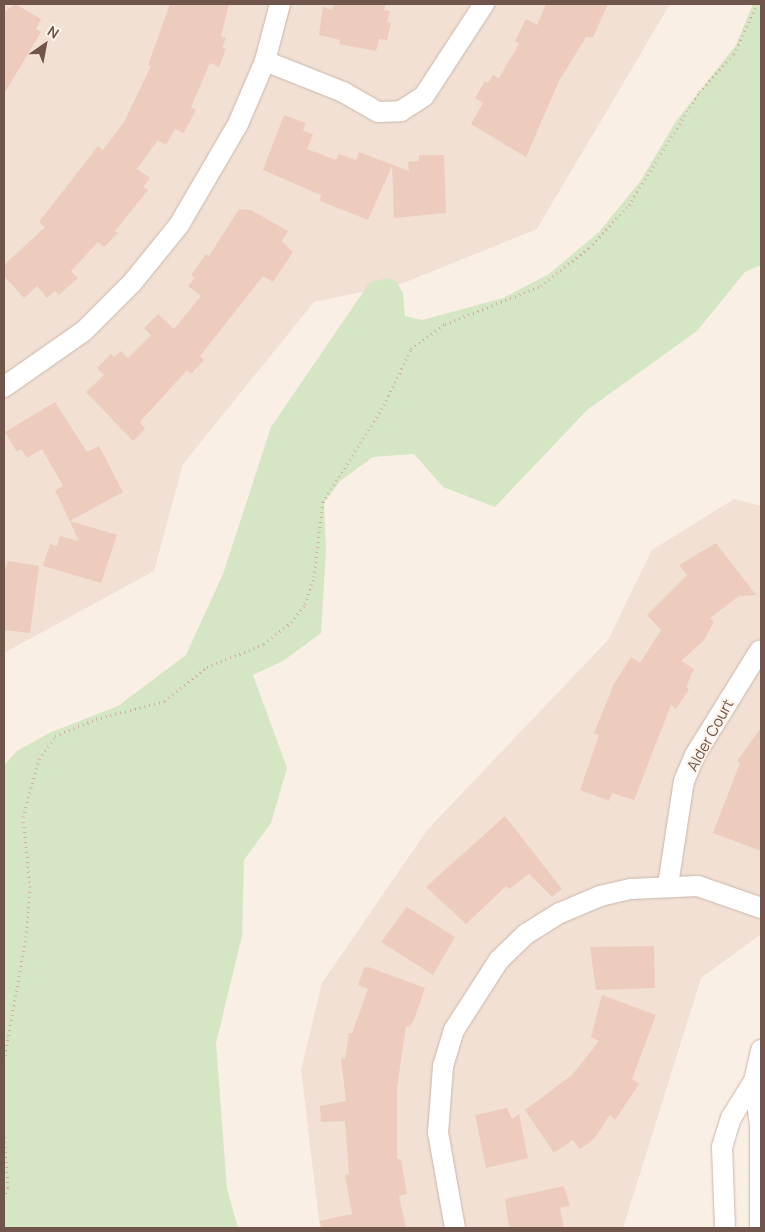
<!DOCTYPE html>
<style>
body{margin:0}
#map{position:relative;width:765px;height:1232px;overflow:hidden;background:#faefe4;font-family:Manrope,sans-serif}
div>[style]{position:absolute}
.residential>*{inset:0;background:#f1e0d3}
.green>*{inset:0;background:#d5e6c4}
.building>*{inset:0;background:#edccbe}
.path>*{height:3px;margin-top:-1.5px;transform-origin:0;background:repeating-linear-gradient(90deg,#d2afa1 0 1px,transparent 0 5px)}
.roads{filter:drop-shadow(0 0 1px #cab6ab) drop-shadow(0 0 1px #cab6ab)}
.minor>*{height:20px;margin:-10px;padding:0 10px;transform-origin:10px;border-radius:10px;background:#fff}
span{translate:-50% -50%;white-space:nowrap;text-align:center;line-height:1.15;-webkit-text-stroke:4px #fdf3e9;paint-order:stroke}
.street-label{font-size:15px;color:#70554c}
.frame{position:absolute;inset:0;border:5px solid #70554c;pointer-events:none}
.north{position:absolute;left:20px;top:20px;width:50px;height:50px;-webkit-text-stroke:4px #fdf3e9;paint-order:stroke;rotate:33deg;font-size:14px;font-weight:700;line-height:20px;text-align:center;color:#70554c}
.north::after{content:'';display:block;margin:auto;width:18px;height:22px;background:#70554c;clip-path:polygon(50% 0,100% 100%,50% 72%,0 100%)}
</style>
<div id="map">
<div class="residential">
<div style="clip-path:polygon(4px 4px,670px 4px,537px 229px,401px 284px,314px 302px,183px 464px,154px 571px,4px 653px)"></div>
<div style="clip-path:polygon(734px 499px,761px 506px,761px 934px,701px 978px,623px 1228px,320px 1228px,301px 1070px,322px 983px,428px 829px,608px 640px,652px 550px)"></div>
</div>
<div class="green">
<div style="clip-path:polygon(753px 4px,761px 4px,761px 265px,745px 272px,697px 331px,587px 410px,495px 507px,443px 487px,414px 454px,373px 457px,340px 481px,324px 503px,326px 549px,321px 633px,283px 661px,253px 675px,287px 768px,271px 823px,244px 860px,242px 936px,216px 1043px,227px 1189px,238px 1228px,4px 1228px,4px 765px,17px 751px,49px 733px,118px 706px,186px 655px,223px 574px,271px 427px,370px 282px,387px 278px,396px 281px,403px 293px,405px 316px,422px 320px,503px 298px,549px 274px,600px 231px,641px 180px,676px 121px,736px 45px)"></div>
</div>
<div class="building">
<div style="clip-path:polygon(15px 4px,41px 19px,36px 29px,41px 32px,4px 94px,4px 12px)"></div>
<div style="clip-path:polygon(170px 4px,229px 4px,221px 36px,226px 38px,222px 47px,226px 49px,219px 67px,210px 63px,191px 107px,196px 110px,184px 133px,175px 129px,166px 145px,158px 140px,137px 169px,150px 178px,143px 187px,148px 190px,115px 231px,118px 233px,104px 247px,98px 242px,71px 271px,78px 278px,59px 295px,55px 291px,47px 298px,37px 286px,24px 298px,4px 276px,4px 265px,45px 227px,39px 222px,98px 146px,103px 150px,124px 122px,151px 66px,148px 65px)"></div>
<div style="clip-path:polygon(334px 4px,386px 4px,384px 10px,390px 11px,387px 22px,391px 23px,387px 40px,379px 39px,376px 51px,339px 44px,340px 40px,319px 35px,323px 7px,332px 10px)"></div>
<div style="clip-path:polygon(546px 4px,608px 4px,593px 37px,586px 37px,559px 81px,526px 157px,471px 124px,483px 103px,475px 98px,485px 81px,488px 83px,493px 75px,499px 78px,519px 44px,515px 41px,526px 19px,537px 25px)"></div>
<div style="clip-path:polygon(284px 115px,306px 123px,303px 131px,313px 134px,307px 149px,336px 160px,339px 154px,356px 160px,359px 152px,409px 171px,408px 162px,419px 161px,419px 155px,444px 155px,446px 213px,394px 218px,392px 166px,368px 220px,320px 201px,321px 195px,263px 170px)"></div>
<div style="clip-path:polygon(239px 209px,251px 210px,288px 231px,282px 241px,293px 252px,273px 282px,263px 276px,200px 356px,204px 360px,191px 374px,187px 370px,140px 422px,145px 429px,133px 441px,86px 392px,104px 375px,97px 368px,111px 354px,114px 357px,121px 351px,128px 358px,151px 335px,144px 328px,158px 314px,174px 329px,201px 296px,188px 286px,195px 278px,191px 275px,206px 254px,209px 256px)"></div>
<div style="clip-path:polygon(55px 402px,87px 452px,99px 446px,123px 492px,70px 521px,117px 535px,101px 583px,43px 566px,50px 544px,57px 546px,60px 536px,79px 541px,55px 490px,63px 486px,42px 449px,27px 458px,21px 449px,17px 452px,5px 432px)"></div>
<div style="clip-path:polygon(716px 543px,756px 595px,739px 596px,710px 618px,714px 622px,704px 640px,681px 661px,694px 669px,686px 687px,689px 689px,676px 709px,671px 705px,634px 800px,612px 793px,609px 801px,580px 790px,599px 735px,594px 733px,614px 684px,631px 657px,640px 663px,661px 630px,647px 615px,687px 575px,679px 565px)"></div>
<div style="clip-path:polygon(8px 561px,39px 566px,30px 633px,4px 630px,4px 571px)"></div>
<div style="clip-path:polygon(761px 728px,761px 851px,713px 833px,740px 763px,737px 761px)"></div>
<div style="clip-path:polygon(505px 816px,562px 889px,552px 897px,529px 874px,509px 889px,506px 886px,466px 924px,426px 887px)"></div>
<div style="clip-path:polygon(407px 907px,455px 937px,433px 975px,381px 942px)"></div>
<div style="clip-path:polygon(654px 946px,655px 988px,596px 990px,590px 947px)"></div>
<div style="clip-path:polygon(368px 967px,425px 988px,414px 1020px,409px 1027px,406px 1026px,397px 1088px,397px 1158px,401px 1160px,407px 1194px,399px 1196px,406px 1228px,321px 1228px,320px 1221px,352px 1214px,345px 1175px,349px 1174px,345px 1121px,321px 1122px,320px 1106px,346px 1101px,341px 1058px,345px 1059px,349px 1033px,352px 1033px,368px 989px,358px 985px,364px 968px)"></div>
<div style="clip-path:polygon(602px 995px,656px 1015px,632px 1079px,639px 1084px,615px 1120px,610px 1115px,594px 1139px,580px 1149px,573px 1140px,554px 1153px,525px 1110px,572px 1075px,599px 1041px,591px 1037px)"></div>
<div style="clip-path:polygon(507px 1108px,512px 1119px,519px 1114px,528px 1158px,486px 1168px,475px 1115px)"></div>
<div style="clip-path:polygon(564px 1186px,570px 1206px,560px 1208px,564px 1228px,509px 1228px,505px 1199px)"></div>
</div>
<div class="path">
<div style="left:4px;top:1060px;width:125px;rotate:-79.9deg"></div>
<div style="left:26px;top:937px;width:50px;rotate:-85.4deg"></div>
<div style="left:30px;top:887px;width:70px;rotate:-95.7deg"></div>
<div style="left:23px;top:817px;width:60px;rotate:-74.6deg"></div>
<div style="left:39px;top:759px;width:28px;rotate:-55deg"></div>
<div style="left:55px;top:736px;width:44px;rotate:-22.5deg"></div>
<div style="left:96px;top:719px;width:71px;rotate:-14.6deg"></div>
<div style="left:165px;top:701px;width:54px;rotate:-39deg"></div>
<div style="left:207px;top:667px;width:61px;rotate:-22deg"></div>
<div style="left:264px;top:644px;width:35px;rotate:-39deg"></div>
<div style="left:291px;top:622px;width:23px;rotate:-52deg"></div>
<div style="left:305px;top:604px;width:28px;rotate:-72deg"></div>
<div style="left:314px;top:577px;width:76px;rotate:-83.2deg"></div>
<div style="left:323px;top:502px;width:115px;rotate:-57.8deg"></div>
<div style="left:384px;top:405px;width:62px;rotate:-64.3deg"></div>
<div style="left:411px;top:349px;width:42px;rotate:-36.3deg"></div>
<div style="left:445px;top:324px;width:103px;rotate:-21.6deg"></div>
<div style="left:541px;top:286px;width:61px;rotate:-38.4deg"></div>
<div style="left:589px;top:248px;width:59px;rotate:-47.1deg"></div>
<div style="left:629px;top:205px;width:133px;rotate:-58.2deg"></div>
<div style="left:699px;top:92px;width:52px;rotate:-47.4deg"></div>
<div style="left:734px;top:54px;width:55px;rotate:-65.3deg"></div>
<div style="left:4px;top:1132px;width:56px;rotate:85.9deg"></div>
<div style="left:8px;top:1188px;width:9px;rotate:117deg"></div>
</div>
<div class="roads">
<div class="minor">
<div style="left:265px;top:61px;width:84px;rotate:21.7deg"></div>
<div style="left:343px;top:92px;width:40px;rotate:29.7deg"></div>
<div style="left:378px;top:112px;width:23px;rotate:-2deg"></div>
<div style="left:401px;top:111px;width:27px;rotate:-33deg"></div>
<div style="left:424px;top:96px;width:110px;rotate:-56.9deg"></div>
<div style="left:4px;top:387px;width:98px;rotate:-35deg"></div>
<div style="left:84px;top:331px;width:68px;rotate:-45deg"></div>
<div style="left:132px;top:283px;width:75px;rotate:-51deg"></div>
<div style="left:179px;top:225px;width:117px;rotate:-59.7deg"></div>
<div style="left:238px;top:124px;width:69px;rotate:-66.8deg"></div>
<div style="left:265px;top:61px;width:59px;rotate:-75.3deg"></div>
<div style="left:668px;top:885px;width:105px;rotate:-81.3deg"></div>
<div style="left:684px;top:781px;width:28px;rotate:-67deg"></div>
<div style="left:695px;top:755px;width:123px;rotate:-58.2deg"></div>
<div style="left:754px;top:1081px;width:44px;rotate:82.2deg"></div>
<div style="left:760px;top:1125px;width:103px;rotate:90deg"></div>
<div style="left:455px;top:1228px;width:97px;rotate:-100.1deg"></div>
<div style="left:438px;top:1133px;width:67px;rotate:-85.7deg"></div>
<div style="left:443px;top:1066px;width:38px;rotate:-73deg"></div>
<div style="left:454px;top:1030px;width:83px;rotate:-57.3deg"></div>
<div style="left:499px;top:960px;width:37px;rotate:-44deg"></div>
<div style="left:526px;top:934px;width:40px;rotate:-32deg"></div>
<div style="left:560px;top:913px;width:43px;rotate:-23deg"></div>
<div style="left:600px;top:896px;width:32px;rotate:-13deg"></div>
<div style="left:631px;top:889px;width:67px;rotate:-2.6deg"></div>
<div style="left:698px;top:886px;width:67px;rotate:19.2deg"></div>
<div style="left:725px;top:1228px;width:81px;rotate:-92.1deg"></div>
<div style="left:722px;top:1147px;width:30px;rotate:-73deg"></div>
<div style="left:731px;top:1118px;width:44px;rotate:-58.1deg"></div>
<div style="left:754px;top:1081px;width:32px;rotate:-77deg"></div>
</div>
</div>
<div class="street-label">
<span style="left:710px;top:735px;rotate:-61deg">Alder Court</span>
</div>
<div class="frame"></div>
<div class="north">N</div>
</div>
